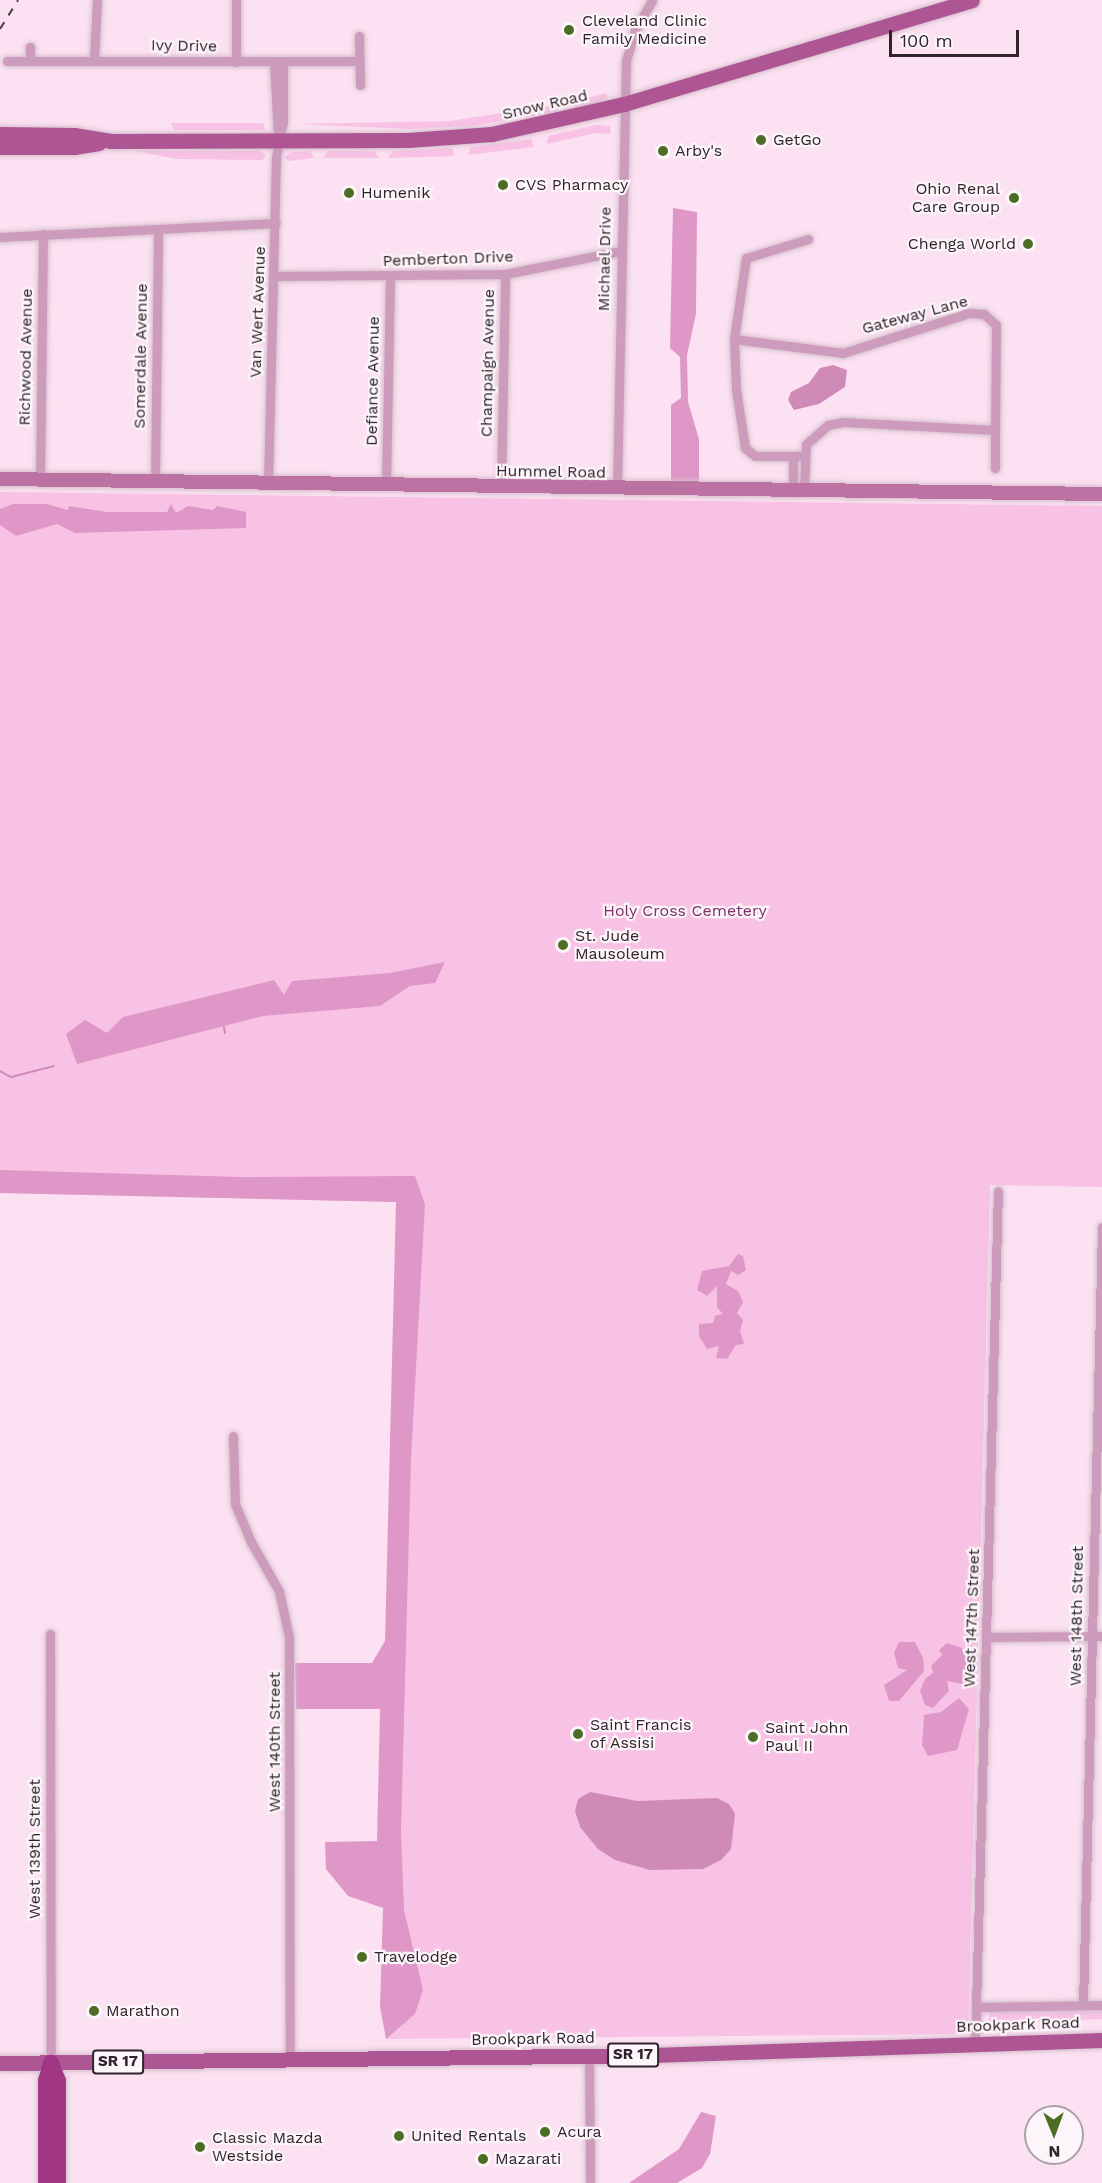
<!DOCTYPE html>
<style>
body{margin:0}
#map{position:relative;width:1102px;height:2183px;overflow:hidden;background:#fbe1f1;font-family:"Work Sans",sans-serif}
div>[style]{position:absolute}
.green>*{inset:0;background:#f8c2e5}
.forest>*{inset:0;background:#de97c6}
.water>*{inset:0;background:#d08ab8}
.stream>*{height:2px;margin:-1px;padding:0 1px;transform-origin:1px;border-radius:1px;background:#d08ab8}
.roads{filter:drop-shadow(0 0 2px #d6bfcd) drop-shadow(0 0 2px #d6bfcd)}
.street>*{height:9px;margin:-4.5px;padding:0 4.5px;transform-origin:4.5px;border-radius:4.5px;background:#cd9bbb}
.secondary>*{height:14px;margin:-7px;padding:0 7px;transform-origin:7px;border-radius:7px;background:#bc73a4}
.primary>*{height:15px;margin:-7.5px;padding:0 7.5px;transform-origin:7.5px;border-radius:7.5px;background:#ae5593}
.highway>*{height:16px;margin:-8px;padding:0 8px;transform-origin:8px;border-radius:8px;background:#a13784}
.rail>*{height:2px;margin-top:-1px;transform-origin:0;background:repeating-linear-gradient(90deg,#4c3f47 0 8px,transparent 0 16px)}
.dots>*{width:16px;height:16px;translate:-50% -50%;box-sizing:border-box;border:3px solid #fcf5f9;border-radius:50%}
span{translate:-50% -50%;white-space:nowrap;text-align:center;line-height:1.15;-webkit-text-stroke:4.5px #fcf5f9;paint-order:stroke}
.shield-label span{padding:2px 4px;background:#fcf5f9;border:2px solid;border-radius:4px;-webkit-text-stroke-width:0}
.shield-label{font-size:15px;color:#2f242b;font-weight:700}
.poi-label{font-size:16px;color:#2f242b}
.left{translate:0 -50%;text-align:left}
.right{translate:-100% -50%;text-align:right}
.street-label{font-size:16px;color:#2f242b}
.park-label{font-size:16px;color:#7f2d69}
.north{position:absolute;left:1024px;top:2105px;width:60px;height:60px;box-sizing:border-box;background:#fcf5f9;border:2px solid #aaa1a7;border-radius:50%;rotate:179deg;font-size:16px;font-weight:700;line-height:24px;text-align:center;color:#2f242b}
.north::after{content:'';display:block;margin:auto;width:21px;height:27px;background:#4c6d23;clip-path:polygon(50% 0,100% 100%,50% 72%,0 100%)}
.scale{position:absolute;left:889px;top:30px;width:130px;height:27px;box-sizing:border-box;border:3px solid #2f242b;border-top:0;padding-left:8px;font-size:18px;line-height:21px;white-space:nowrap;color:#2f242b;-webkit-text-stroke:4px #fcf5f9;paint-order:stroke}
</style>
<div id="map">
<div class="green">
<div style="clip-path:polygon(606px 93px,608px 100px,603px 101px,577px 108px,571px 102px)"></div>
<div style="clip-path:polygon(561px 104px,557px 112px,470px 126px,410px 129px,294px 124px,450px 121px)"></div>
<div style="clip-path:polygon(171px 123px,263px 123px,265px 130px,174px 130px)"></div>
<div style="clip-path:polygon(596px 125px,611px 126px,610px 134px,596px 133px,547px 144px,548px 136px)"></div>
<div style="clip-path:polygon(531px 139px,534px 147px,468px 155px,471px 147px)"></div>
<div style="clip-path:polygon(452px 148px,455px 156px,388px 158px,393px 151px)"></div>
<div style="clip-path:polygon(135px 151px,259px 151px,266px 154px,263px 160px,177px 159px)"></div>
<div style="clip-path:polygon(310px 151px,314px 158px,288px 161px,284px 157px,292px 152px)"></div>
<div style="clip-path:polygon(328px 151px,374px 151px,379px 158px,323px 158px)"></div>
<div style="clip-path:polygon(0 492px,1102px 506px,1102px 1187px,990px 1185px,968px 2034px,386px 2039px,396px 1202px,0 1193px)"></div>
<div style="clip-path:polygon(1102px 2010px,1102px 2019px,988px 2024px,990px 2011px)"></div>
</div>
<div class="forest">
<div style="clip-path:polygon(673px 208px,697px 212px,696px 314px,687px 355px,688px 402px,699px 439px,699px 483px,671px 483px,671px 405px,681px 398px,680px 357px,670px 348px)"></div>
<div style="clip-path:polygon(13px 504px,46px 504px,68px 510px,69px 506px,107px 512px,167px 512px,171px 504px,176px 513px,188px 506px,213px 510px,217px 506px,246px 512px,246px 528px,75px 533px,57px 524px,16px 536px,0 525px,0 509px)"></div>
<div style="clip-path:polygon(445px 962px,435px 983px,410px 986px,380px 1006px,263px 1016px,77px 1064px,66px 1034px,85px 1020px,107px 1033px,123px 1017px,274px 980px,284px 995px,292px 981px,390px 973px)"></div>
<div style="clip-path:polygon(0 1170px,240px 1177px,415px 1176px,425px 1204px,411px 1459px,401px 1831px,404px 1910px,423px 1990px,415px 2014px,386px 2039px,380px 2007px,383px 1908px,348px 1896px,326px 1869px,325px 1842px,377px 1841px,380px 1709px,296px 1709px,295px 1663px,372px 1663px,385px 1641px,396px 1202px,0 1193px)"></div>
<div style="clip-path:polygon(738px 1254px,743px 1256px,746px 1270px,738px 1275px,731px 1271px,726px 1284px,738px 1291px,743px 1302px,737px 1313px,743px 1320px,740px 1331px,744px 1344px,736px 1345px,727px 1359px,716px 1358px,719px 1346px,707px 1349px,699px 1336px,699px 1324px,713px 1323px,715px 1316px,723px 1314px,717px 1307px,717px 1286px,707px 1296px,697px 1290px,702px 1271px,729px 1266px)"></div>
<div style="clip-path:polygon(899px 1642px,915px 1642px,923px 1658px,924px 1671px,899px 1701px,889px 1701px,884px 1685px,907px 1670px,898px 1668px,894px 1653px)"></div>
<div style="clip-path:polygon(947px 1643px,962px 1648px,976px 1671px,967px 1685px,947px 1681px,949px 1691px,933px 1708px,925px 1705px,920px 1691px,925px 1679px,933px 1673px,931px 1666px,942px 1655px,939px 1650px)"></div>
<div style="clip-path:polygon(959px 1698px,969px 1709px,957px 1750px,928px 1756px,922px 1745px,924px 1715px,941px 1712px)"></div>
<div style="clip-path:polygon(701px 2112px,716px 2116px,710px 2154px,702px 2168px,677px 2183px,629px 2183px,679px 2149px)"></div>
</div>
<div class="water">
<div style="clip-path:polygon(833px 365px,847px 370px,845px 387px,819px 404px,794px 410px,788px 400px,791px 392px,809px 383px,820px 368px)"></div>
<div style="clip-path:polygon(590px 1792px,637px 1801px,717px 1798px,729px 1804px,735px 1814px,731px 1849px,721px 1860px,703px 1869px,650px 1870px,615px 1860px,598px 1849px,580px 1827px,575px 1811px,578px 1799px)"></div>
</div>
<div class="stream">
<div style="left:224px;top:1027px;width:6px;rotate:81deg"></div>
<div style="left:0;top:1071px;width:13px;rotate:29deg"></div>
<div style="left:11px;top:1077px;width:44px;rotate:-14.3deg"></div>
</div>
<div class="roads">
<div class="street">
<div style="left:359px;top:36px;width:49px;rotate:88.8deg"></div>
<div style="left:30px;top:47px;width:14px;rotate:90deg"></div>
<div style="left:94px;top:60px;width:60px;rotate:-87.1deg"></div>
<div style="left:7px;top:61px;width:352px"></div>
<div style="left:236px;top:62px;width:62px;rotate:-90deg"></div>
<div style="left:274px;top:62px;width:73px;rotate:86.9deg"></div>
<div style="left:0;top:237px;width:276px;rotate:-2.9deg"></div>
<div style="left:274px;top:276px;width:231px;rotate:-0.5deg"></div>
<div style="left:505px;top:274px;width:117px;rotate:-11.3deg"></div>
<div style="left:734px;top:339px;width:110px;rotate:7.3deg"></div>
<div style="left:843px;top:353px;width:132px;rotate:-17.6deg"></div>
<div style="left:969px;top:313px;width:15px;rotate:4deg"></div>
<div style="left:984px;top:314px;width:16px;rotate:43deg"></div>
<div style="left:996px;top:325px;width:105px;rotate:90.5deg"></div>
<div style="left:995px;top:430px;width:152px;rotate:-177deg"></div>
<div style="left:843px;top:422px;width:15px;rotate:169deg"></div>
<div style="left:828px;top:425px;width:29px;rotate:139deg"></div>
<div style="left:806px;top:444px;width:46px;rotate:92.5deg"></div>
<div style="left:804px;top:456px;width:49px;rotate:180deg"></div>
<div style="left:755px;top:456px;width:13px;rotate:-141deg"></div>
<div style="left:745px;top:448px;width:60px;rotate:-98.7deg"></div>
<div style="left:736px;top:389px;width:50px;rotate:-92.3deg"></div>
<div style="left:734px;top:339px;width:82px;rotate:-81.6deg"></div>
<div style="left:746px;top:258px;width:65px;rotate:-17deg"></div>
<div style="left:995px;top:468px;width:38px;rotate:-90deg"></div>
<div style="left:40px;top:480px;width:246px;rotate:-89.3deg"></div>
<div style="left:155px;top:482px;width:252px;rotate:-89.3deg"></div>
<div style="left:268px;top:484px;width:327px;rotate:-88.6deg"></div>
<div style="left:276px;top:157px;width:36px;rotate:-79deg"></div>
<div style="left:283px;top:122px;width:60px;rotate:-90deg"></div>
<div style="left:386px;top:486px;width:210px;rotate:-88.9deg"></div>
<div style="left:501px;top:488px;width:214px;rotate:-88.9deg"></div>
<div style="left:617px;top:489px;width:428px;rotate:-88.8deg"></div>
<div style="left:626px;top:61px;width:32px;rotate:-74deg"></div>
<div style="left:635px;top:30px;width:34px;rotate:-60deg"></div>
<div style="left:793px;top:490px;width:34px;rotate:-90deg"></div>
<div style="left:233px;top:1436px;width:68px;rotate:88.3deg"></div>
<div style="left:235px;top:1504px;width:41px;rotate:67.2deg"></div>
<div style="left:251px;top:1542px;width:56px;rotate:60.3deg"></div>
<div style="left:279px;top:1591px;width:47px;rotate:77.7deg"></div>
<div style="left:289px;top:1637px;width:423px;rotate:89.9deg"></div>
<div style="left:50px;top:1634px;width:429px;rotate:89.9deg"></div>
<div style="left:987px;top:1637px;width:115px;rotate:-0.5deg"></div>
<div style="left:1083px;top:2005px;width:778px;rotate:-88.6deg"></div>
<div style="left:976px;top:2007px;width:126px;rotate:-0.9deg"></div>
<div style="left:975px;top:2045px;width:854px;rotate:-88.46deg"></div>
<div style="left:589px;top:2056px;width:127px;rotate:89.5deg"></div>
</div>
<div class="secondary">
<div style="left:0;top:479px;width:1102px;rotate:0.78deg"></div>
</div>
<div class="primary">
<div style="left:0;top:134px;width:74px;rotate:0.8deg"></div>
<div style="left:74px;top:135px;width:37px;rotate:9deg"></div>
<div style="left:111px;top:141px;width:297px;rotate:-0.2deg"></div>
<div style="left:408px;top:140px;width:84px;rotate:-4.1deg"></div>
<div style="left:492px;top:134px;width:135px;rotate:-12.8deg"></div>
<div style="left:624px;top:104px;width:363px;rotate:-16.6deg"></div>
<div style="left:0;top:147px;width:74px"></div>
<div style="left:74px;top:147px;width:25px;rotate:-9deg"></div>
<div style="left:0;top:2063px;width:652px;rotate:-0.7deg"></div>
<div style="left:652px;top:2055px;width:450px;rotate:-1.9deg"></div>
</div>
<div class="highway">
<div style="left:51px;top:2063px;width:19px;rotate:69deg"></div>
<div style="left:58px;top:2081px;width:102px;rotate:90deg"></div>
<div style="left:46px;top:2183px;width:102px;rotate:-90deg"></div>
<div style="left:46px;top:2081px;width:19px;rotate:-74deg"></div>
</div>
</div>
<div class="rail">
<div style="left:0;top:29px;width:34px;rotate:-58deg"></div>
</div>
<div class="dots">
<div style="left:569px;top:30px;background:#4c6d23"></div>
<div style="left:761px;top:140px;background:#4c6d23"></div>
<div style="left:663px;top:151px;background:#4c6d23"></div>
<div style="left:503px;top:185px;background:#4c6d23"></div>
<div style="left:349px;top:193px;background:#4c6d23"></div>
<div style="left:1014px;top:198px;background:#4c6d23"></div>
<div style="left:1028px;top:244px;background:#4c6d23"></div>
<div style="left:563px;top:945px;background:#4c6d23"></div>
<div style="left:578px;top:1734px;background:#4c6d23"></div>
<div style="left:753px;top:1737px;background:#4c6d23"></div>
<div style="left:362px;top:1957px;background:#4c6d23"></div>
<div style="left:94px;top:2011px;background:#4c6d23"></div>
<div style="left:545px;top:2132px;background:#4c6d23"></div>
<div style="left:399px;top:2136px;background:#4c6d23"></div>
<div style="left:200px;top:2147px;background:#4c6d23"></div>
<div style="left:483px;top:2159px;background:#4c6d23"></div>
</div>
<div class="shield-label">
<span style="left:633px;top:2055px">SR 17</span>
<span style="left:118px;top:2062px">SR 17</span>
</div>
<div class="poi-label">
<span class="left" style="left:582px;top:30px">Cleveland Clinic<br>Family Medicine</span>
<span class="left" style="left:773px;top:140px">GetGo</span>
<span class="left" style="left:675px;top:151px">Arby's</span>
<span class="left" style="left:515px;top:185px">CVS Pharmacy</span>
<span class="right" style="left:1000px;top:198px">Ohio Renal<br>Care Group</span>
<span class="left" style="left:361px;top:193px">Humenik</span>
<span class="right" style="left:1016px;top:244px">Chenga World</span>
<span class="left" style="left:575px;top:945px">St. Jude<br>Mausoleum</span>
<span class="left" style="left:590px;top:1734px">Saint Francis<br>of Assisi</span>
<span class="left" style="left:765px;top:1737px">Saint John<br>Paul II</span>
<span class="left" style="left:374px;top:1957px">Travelodge</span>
<span class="left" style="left:106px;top:2011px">Marathon</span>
<span class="left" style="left:557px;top:2132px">Acura</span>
<span class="left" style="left:411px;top:2136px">United Rentals</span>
<span class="left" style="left:212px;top:2147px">Classic Mazda<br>Westside</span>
<span class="left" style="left:495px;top:2159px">Mazarati</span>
</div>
<div class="street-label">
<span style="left:184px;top:46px;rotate:1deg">Ivy Drive</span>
<span style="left:545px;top:105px;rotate:-13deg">Snow Road</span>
<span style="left:448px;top:259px;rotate:-2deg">Pemberton Drive</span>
<span style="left:605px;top:259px;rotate:-89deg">Michael Drive</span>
<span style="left:258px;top:312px;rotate:-88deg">Van Wert Avenue</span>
<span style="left:915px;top:315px;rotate:-15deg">Gateway Lane</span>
<span style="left:141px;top:356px;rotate:-89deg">Somerdale Avenue</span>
<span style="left:26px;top:357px;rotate:-89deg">Richwood Avenue</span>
<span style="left:488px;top:363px;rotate:-89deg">Champaign Avenue</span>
<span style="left:373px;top:381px;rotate:-89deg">Defiance Avenue</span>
<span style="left:551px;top:472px;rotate:1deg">Hummel Road</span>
<span style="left:1077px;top:1616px;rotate:-89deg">West 148th Street</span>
<span style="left:972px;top:1618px;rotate:-88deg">West 147th Street</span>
<span style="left:275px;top:1742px;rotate:-90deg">West 140th Street</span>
<span style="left:35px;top:1849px;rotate:-90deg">West 139th Street</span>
<span style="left:1018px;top:2025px;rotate:-2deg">Brookpark Road</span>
<span style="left:533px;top:2039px;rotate:-1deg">Brookpark Road</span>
</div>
<div class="park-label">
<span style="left:685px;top:911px">Holy Cross Cemetery</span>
</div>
<div class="north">N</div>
<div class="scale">100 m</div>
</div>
